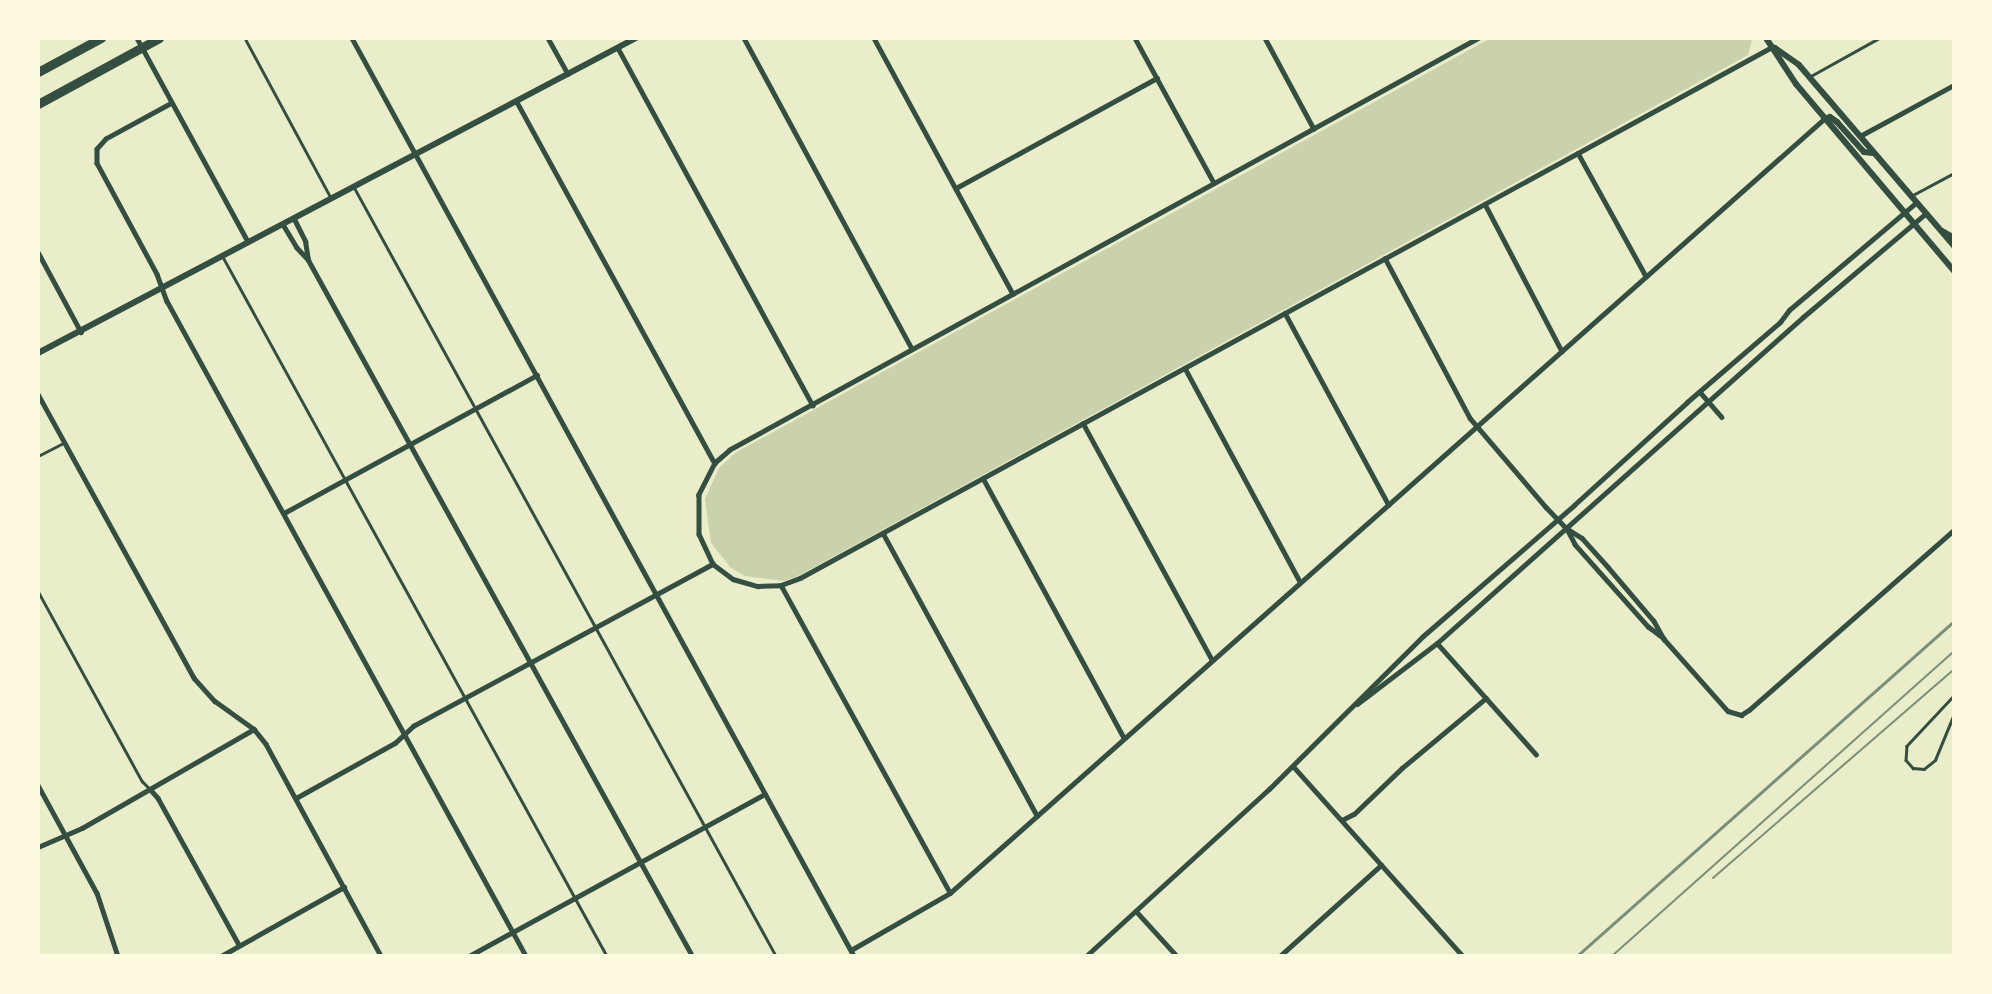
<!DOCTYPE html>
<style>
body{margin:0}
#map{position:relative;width:1992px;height:994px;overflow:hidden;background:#e9edc9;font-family:"Noto Sans",sans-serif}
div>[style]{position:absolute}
.green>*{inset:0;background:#cad2ad}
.service>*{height:2.5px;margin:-1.25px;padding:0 1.25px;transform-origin:1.25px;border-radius:1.25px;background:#344e41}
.minor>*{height:4.5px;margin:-2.25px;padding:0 2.25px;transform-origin:2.25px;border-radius:2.25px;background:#344e41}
.tertiary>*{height:5px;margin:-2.5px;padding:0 2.5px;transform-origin:2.5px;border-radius:2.5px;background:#344e41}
.secondary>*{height:6px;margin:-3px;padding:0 3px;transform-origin:3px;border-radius:3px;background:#344e41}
.motorway>*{height:9px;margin:-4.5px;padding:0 4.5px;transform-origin:4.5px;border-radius:4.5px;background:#344e41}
.tram>*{height:2px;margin:-1px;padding:0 1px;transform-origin:1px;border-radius:1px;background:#7c8e77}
.rail>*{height:2.5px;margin:-1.25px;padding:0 1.25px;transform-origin:1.25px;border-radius:1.25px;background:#7c8e77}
span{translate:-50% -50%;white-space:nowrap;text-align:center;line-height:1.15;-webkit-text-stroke:6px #fefae0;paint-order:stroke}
.frame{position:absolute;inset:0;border:40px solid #fefae0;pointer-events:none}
</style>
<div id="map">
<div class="green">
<div style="clip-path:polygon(1752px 39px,1748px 55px,800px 575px,784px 581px,745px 576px,731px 568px,711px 543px,705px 499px,719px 468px,735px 453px,1489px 39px)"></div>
</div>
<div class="service">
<div style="left:246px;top:40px;width:177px;rotate:61.7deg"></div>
<div style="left:1809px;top:77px;width:80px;rotate:-29.1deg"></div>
<div style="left:354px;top:187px;width:877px;rotate:61.24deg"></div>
<div style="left:1911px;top:196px;width:49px;rotate:-28.1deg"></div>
<div style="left:223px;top:257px;width:798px;rotate:61.22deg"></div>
<div style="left:38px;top:456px;width:28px;rotate:-27deg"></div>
<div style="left:38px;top:591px;width:217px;rotate:61.3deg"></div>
<div style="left:142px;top:781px;width:11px;rotate:45deg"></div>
<div style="left:1954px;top:696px;width:69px;rotate:133.2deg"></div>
<div style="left:1907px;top:746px;width:14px;rotate:94deg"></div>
<div style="left:1906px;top:760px;width:11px;rotate:49deg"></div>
<div style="left:1913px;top:768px;width:11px;rotate:5deg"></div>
<div style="left:1924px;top:769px;width:14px;rotate:-39deg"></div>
<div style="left:1935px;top:760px;width:50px;rotate:-67.6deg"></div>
</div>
<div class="minor">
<div style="left:137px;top:38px;width:232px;rotate:61.4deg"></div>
<div style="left:352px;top:38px;width:1046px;rotate:61.33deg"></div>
<div style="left:548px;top:38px;width:41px;rotate:60.9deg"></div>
<div style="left:744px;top:38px;width:353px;rotate:61.6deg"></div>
<div style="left:874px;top:38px;width:291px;rotate:61.5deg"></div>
<div style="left:1135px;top:38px;width:165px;rotate:61.4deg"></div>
<div style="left:1265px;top:38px;width:103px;rotate:61.7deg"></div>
<div style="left:1479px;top:38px;width:855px;rotate:151.19deg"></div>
<div style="left:730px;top:450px;width:20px;rotate:139deg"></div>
<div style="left:715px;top:463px;width:36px;rotate:117deg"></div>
<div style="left:699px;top:495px;width:39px;rotate:90deg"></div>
<div style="left:699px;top:534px;width:33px;rotate:65deg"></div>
<div style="left:713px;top:564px;width:25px;rotate:37deg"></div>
<div style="left:733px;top:579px;width:26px;rotate:16deg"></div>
<div style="left:758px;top:586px;width:23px;rotate:-2deg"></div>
<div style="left:781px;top:585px;width:20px;rotate:-20deg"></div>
<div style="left:800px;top:578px;width:1108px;rotate:-28.65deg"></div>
<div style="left:618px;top:48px;width:407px;rotate:61.4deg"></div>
<div style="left:517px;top:102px;width:412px;rotate:61.3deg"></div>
<div style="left:172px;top:103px;width:75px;rotate:151.4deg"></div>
<div style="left:106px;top:139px;width:13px;rotate:132deg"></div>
<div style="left:97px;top:149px;width:14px;rotate:90deg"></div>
<div style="left:97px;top:163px;width:126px;rotate:61.6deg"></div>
<div style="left:157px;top:274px;width:29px;rotate:70deg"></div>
<div style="left:167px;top:301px;width:747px;rotate:61.27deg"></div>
<div style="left:1860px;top:136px;width:107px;rotate:-28.5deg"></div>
<div style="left:1578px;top:153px;width:141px;rotate:61.1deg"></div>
<div style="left:956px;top:188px;width:229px;rotate:-28.7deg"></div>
<div style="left:1485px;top:204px;width:166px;rotate:62.4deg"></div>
<div style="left:1942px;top:230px;width:14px;rotate:30deg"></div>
<div style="left:38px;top:252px;width:91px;rotate:61.7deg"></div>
<div style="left:1385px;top:258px;width:181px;rotate:62deg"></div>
<div style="left:1470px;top:418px;width:117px;rotate:49.5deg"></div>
<div style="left:1546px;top:507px;width:29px;rotate:46deg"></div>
<div style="left:1566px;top:528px;width:19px;rotate:32deg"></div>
<div style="left:1582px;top:538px;width:39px;rotate:48deg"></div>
<div style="left:1608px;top:567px;width:71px;rotate:49.6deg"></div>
<div style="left:1654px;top:621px;width:21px;rotate:61deg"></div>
<div style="left:1664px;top:639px;width:20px;rotate:-143deg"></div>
<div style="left:1648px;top:627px;width:110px;rotate:-131.7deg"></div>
<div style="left:1575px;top:545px;width:19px;rotate:-118deg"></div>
<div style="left:1285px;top:313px;width:218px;rotate:61.6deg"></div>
<div style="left:1185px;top:368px;width:243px;rotate:61.7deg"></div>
<div style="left:1700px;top:392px;width:33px;rotate:49deg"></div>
<div style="left:38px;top:394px;width:324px;rotate:61.2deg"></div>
<div style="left:194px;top:678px;width:31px;rotate:48deg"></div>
<div style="left:215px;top:701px;width:48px;rotate:35.7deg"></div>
<div style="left:254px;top:729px;width:19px;rotate:51deg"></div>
<div style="left:266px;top:744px;width:241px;rotate:61.5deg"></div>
<div style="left:1083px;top:423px;width:270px;rotate:61.4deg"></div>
<div style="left:983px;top:478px;width:296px;rotate:61.5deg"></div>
<div style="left:284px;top:513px;width:288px;rotate:-28.6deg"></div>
<div style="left:883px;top:533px;width:322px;rotate:61.4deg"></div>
<div style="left:781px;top:585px;width:351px;rotate:61.2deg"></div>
<div style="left:1664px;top:639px;width:96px;rotate:48.4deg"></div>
<div style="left:1728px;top:711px;width:14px;rotate:17deg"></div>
<div style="left:1741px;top:715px;width:9px;rotate:-32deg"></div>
<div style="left:1749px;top:710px;width:273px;rotate:-41.3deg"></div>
<div style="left:1437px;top:643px;width:149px;rotate:48.3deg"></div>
<div style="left:1293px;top:766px;width:255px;rotate:48.2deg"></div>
<div style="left:38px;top:785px;width:123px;rotate:61.4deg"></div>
<div style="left:97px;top:893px;width:66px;rotate:71.6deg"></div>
<div style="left:150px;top:789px;width:12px;rotate:48deg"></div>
<div style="left:158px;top:798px;width:168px;rotate:61.1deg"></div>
<div style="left:296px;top:798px;width:113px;rotate:-29.1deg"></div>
<div style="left:395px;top:743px;width:25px;rotate:-43deg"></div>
<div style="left:413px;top:726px;width:341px;rotate:-28.4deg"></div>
<div style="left:1342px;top:820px;width:13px;rotate:-27deg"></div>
<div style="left:1354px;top:814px;width:66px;rotate:-43.8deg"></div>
<div style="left:1402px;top:768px;width:109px;rotate:-39.8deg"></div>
<div style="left:38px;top:847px;width:48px;rotate:-23.4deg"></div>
<div style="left:82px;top:828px;width:198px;rotate:-29.9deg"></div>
<div style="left:1136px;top:911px;width:61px;rotate:47.7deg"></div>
<div style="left:851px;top:950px;width:114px;rotate:-29.9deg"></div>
<div style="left:950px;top:893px;width:1167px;rotate:-41.53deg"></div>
<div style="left:221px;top:956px;width:141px;rotate:-29.3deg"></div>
<div style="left:469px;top:956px;width:337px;rotate:-28.7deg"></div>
<div style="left:1280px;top:956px;width:136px;rotate:-42deg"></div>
</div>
<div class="tertiary">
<div style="left:294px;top:219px;width:25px;rotate:63deg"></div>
<div style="left:305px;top:241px;width:19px;rotate:81deg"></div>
<div style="left:283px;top:225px;width:26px;rotate:59deg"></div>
<div style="left:296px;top:247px;width:18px;rotate:47deg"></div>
<div style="left:308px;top:260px;width:795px;rotate:61.11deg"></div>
<div style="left:1357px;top:704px;width:101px;rotate:-37.3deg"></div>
<div style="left:1437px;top:643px;width:490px;rotate:-41.7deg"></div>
<div style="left:1803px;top:317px;width:161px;rotate:-40.2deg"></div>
<div style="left:1086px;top:956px;width:248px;rotate:-42.4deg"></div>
<div style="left:1269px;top:789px;width:217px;rotate:-44.8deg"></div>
<div style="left:1423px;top:636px;width:200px;rotate:-40.9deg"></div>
<div style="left:1574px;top:505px;width:153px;rotate:-42.3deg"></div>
<div style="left:1687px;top:402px;width:123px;rotate:-40.7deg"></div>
<div style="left:1780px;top:322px;width:15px;rotate:-53deg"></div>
<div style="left:1789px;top:310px;width:167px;rotate:-40.2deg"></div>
</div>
<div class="secondary">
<div style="left:1766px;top:38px;width:55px;rotate:56.9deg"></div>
<div style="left:1796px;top:84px;width:245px;rotate:49.8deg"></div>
<div style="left:1775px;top:48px;width:29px;rotate:35deg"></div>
<div style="left:1799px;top:65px;width:238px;rotate:49.4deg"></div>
<div style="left:1824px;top:119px;width:6px;rotate:-18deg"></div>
<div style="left:1830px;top:117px;width:9px;rotate:36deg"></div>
<div style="left:1837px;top:122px;width:40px;rotate:48deg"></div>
<div style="left:1864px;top:152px;width:9px;rotate:6deg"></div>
<div style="left:38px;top:353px;width:676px;rotate:-27.78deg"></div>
</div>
<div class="motorway">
<div style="left:38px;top:72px;width:72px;rotate:-28.4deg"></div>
<div style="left:38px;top:104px;width:138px;rotate:-28.6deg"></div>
</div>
<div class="tram">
<div style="left:1713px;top:878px;width:319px;rotate:-40.9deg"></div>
<div style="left:1612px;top:956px;width:458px;rotate:-41.7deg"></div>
</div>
<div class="rail">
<div style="left:1577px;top:956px;width:504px;rotate:-41.62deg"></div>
</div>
<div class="frame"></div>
</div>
